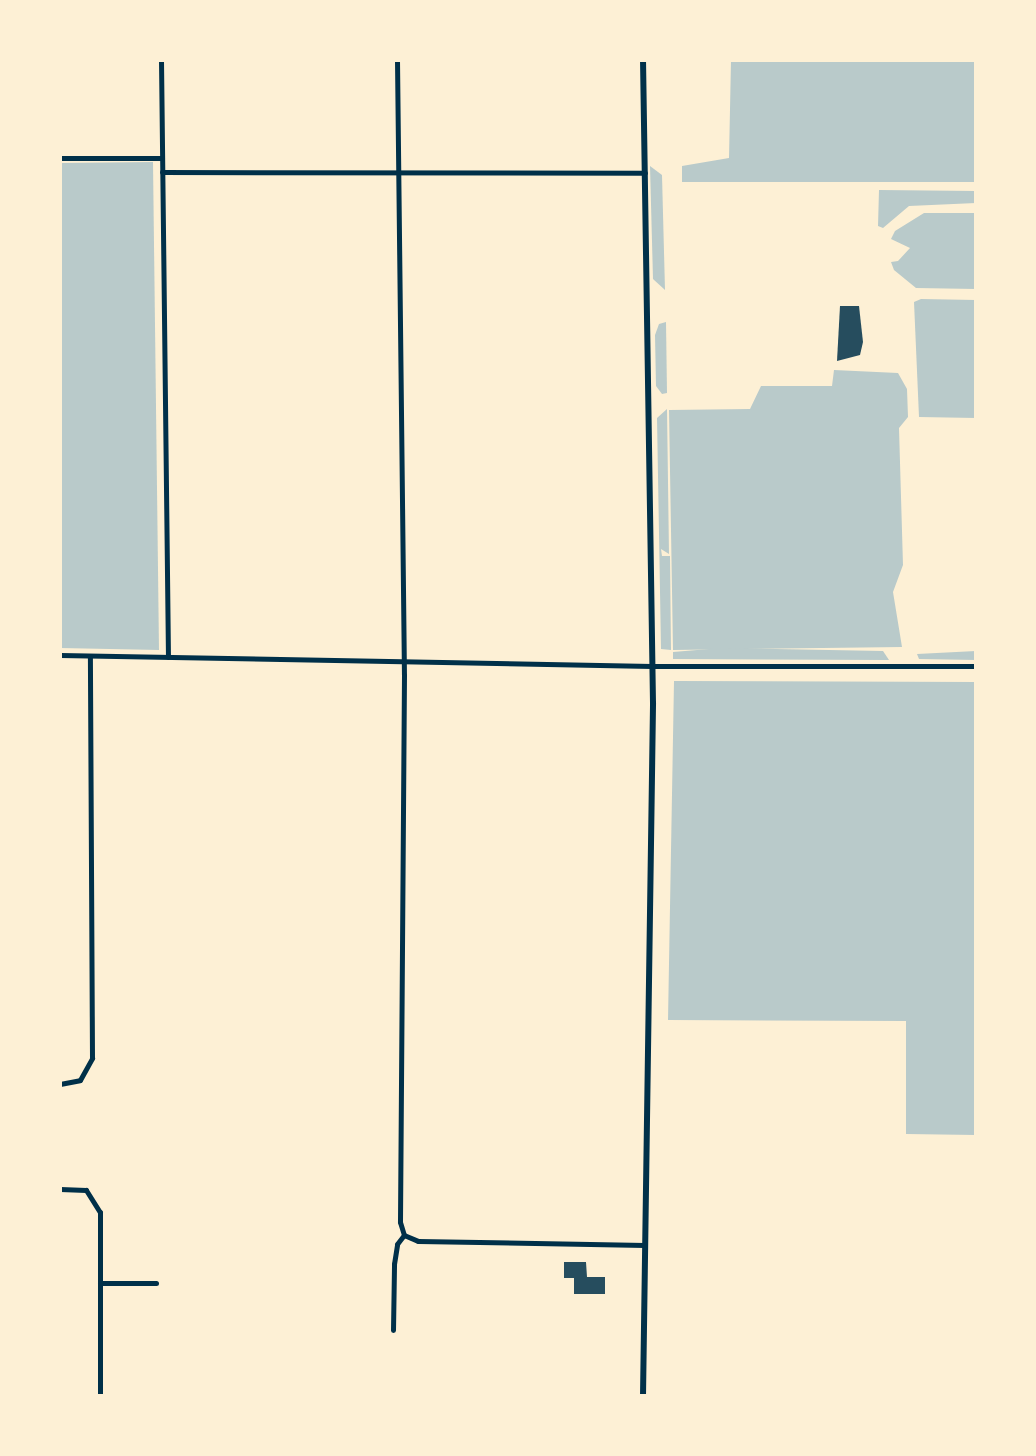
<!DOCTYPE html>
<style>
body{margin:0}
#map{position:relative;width:1036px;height:1456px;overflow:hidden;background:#fdf0d5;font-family:Lora,serif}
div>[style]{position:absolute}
.green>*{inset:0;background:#b9caca}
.building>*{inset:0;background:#264d5e}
.minor>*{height:5px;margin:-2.5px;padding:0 2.5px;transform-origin:2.5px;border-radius:2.5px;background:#003049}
.tertiary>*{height:6px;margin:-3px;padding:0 3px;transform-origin:3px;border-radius:3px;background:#003049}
span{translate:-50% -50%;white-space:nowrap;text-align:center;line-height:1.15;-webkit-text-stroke:7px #fdf0d5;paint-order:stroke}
.frame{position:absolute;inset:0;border:62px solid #fdf0d5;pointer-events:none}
</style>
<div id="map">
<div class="green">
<div style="clip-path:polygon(731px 60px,976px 60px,976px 182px,682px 182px,682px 166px,729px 158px)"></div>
<div style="clip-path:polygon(153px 162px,159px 650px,60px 648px,60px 163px)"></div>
<div style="clip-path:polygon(650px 166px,662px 175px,665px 290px,653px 279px)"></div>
<div style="clip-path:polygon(879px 190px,976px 191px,976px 203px,909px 206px,883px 228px,878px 226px)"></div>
<div style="clip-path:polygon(924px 213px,976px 213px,976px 289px,916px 288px,894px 270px,891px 262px,898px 261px,910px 248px,891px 239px,895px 231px)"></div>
<div style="clip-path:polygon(921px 299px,976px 300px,976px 418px,919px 417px,914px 302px)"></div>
<div style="clip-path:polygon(666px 322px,667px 393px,662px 394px,656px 386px,655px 335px,659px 324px)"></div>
<div style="clip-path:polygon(834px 370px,898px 373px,907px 389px,908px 417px,899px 428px,903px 565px,893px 592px,902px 647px,673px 650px,669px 410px,750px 409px,761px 386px,832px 386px)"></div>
<div style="clip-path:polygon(667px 409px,669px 554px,661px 549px,662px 556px,670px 556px,671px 650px,661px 649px,657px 418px)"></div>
<div style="clip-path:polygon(721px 648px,883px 651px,889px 660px,673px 659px,673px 652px)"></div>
<div style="clip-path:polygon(976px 651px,976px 660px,919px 659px,917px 654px)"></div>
<div style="clip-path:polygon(674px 681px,976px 682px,976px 1135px,906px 1134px,906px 1021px,668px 1020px)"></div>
</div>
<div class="building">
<div style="clip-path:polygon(840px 306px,859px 306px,863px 342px,860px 355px,837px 361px)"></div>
<div style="clip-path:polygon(564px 1262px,586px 1262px,587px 1277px,605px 1277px,605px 1294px,574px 1294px,574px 1278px,564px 1278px)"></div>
</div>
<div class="minor">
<div style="left:161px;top:60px;width:597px;rotate:89.33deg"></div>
<div style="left:397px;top:60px;width:615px;rotate:89.35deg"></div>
<div style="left:404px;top:675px;width:547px;rotate:90.42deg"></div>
<div style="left:400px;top:1222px;width:14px;rotate:73deg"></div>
<div style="left:60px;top:158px;width:102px"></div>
<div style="left:162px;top:172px;width:483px;rotate:0.1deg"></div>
<div style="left:60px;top:655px;width:592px;rotate:1.06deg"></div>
<div style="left:652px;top:666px;width:324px"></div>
<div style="left:60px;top:1084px;width:20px;rotate:-11deg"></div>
<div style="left:80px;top:1080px;width:25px;rotate:-61deg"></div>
<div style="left:92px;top:1058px;width:402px;rotate:-90.3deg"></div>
<div style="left:60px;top:1189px;width:26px;rotate:2deg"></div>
<div style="left:86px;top:1190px;width:26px;rotate:58deg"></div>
<div style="left:100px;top:1212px;width:184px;rotate:90deg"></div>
<div style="left:404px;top:1235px;width:15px;rotate:23deg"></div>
<div style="left:418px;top:1241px;width:227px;rotate:1deg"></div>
<div style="left:100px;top:1283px;width:56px"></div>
<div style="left:393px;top:1330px;width:66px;rotate:-89.1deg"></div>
<div style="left:394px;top:1264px;width:20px;rotate:-81deg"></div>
<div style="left:397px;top:1244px;width:11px;rotate:-52deg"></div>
</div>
<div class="tertiary">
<div style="left:643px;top:1396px;width:693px;rotate:-89.17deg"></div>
<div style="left:653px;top:703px;width:643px;rotate:-90.89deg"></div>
</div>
<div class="frame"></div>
</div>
